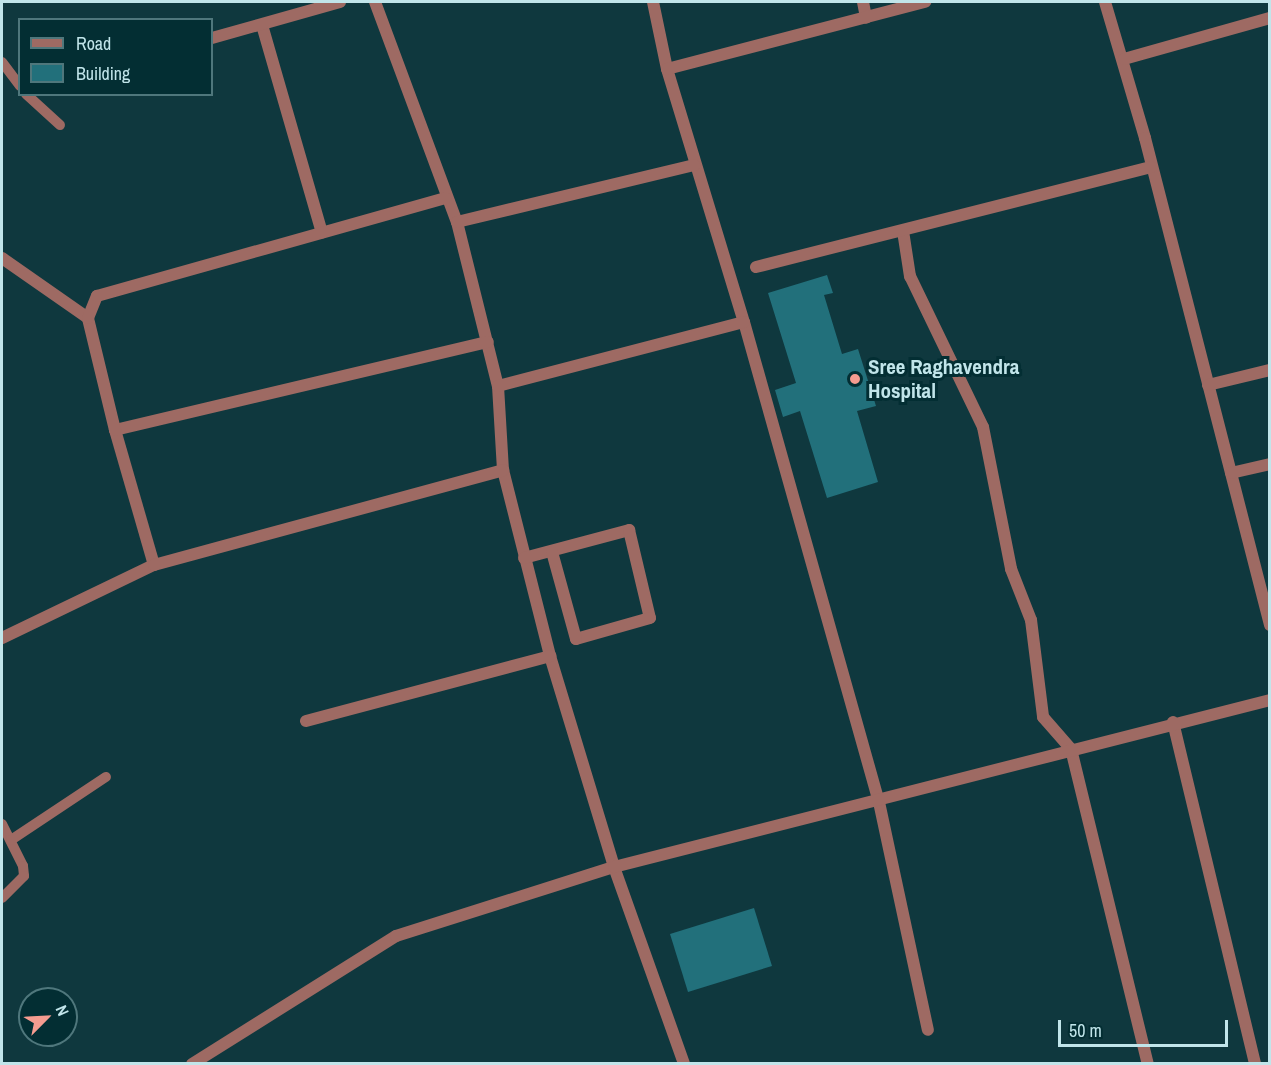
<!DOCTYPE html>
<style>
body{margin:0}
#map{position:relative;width:1271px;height:1065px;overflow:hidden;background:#0f383e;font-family:"Archivo Narrow",sans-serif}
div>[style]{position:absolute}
.building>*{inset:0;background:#22707b}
.service>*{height:10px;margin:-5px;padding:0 5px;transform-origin:5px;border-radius:5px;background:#9e6a63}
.minor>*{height:12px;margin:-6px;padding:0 6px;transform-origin:6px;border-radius:6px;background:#9e6a63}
.dots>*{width:16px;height:16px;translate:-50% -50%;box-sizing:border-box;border:3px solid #032e33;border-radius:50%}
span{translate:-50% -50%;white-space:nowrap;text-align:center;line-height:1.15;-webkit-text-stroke:6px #032e33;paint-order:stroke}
.poi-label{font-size:21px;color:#c1e5ea;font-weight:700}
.left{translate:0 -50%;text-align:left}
.frame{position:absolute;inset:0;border:3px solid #c1e5ea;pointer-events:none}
.legend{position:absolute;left:18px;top:18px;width:195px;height:78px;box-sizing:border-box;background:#032e33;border:2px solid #4f777c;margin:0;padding:8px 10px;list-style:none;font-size:18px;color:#c1e5ea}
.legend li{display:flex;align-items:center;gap:12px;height:30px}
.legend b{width:30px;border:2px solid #4f777c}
.north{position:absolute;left:18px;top:987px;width:60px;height:60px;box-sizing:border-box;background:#032e33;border:2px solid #4f777c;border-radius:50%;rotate:66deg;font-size:16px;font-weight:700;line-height:24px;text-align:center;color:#c1e5ea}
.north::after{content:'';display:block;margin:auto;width:21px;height:27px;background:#f59c90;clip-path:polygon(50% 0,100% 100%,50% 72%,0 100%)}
.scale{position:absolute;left:1058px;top:1020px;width:170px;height:27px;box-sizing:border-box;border:3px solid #c1e5ea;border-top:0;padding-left:8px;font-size:18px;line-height:21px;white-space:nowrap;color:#c1e5ea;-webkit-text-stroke:4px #032e33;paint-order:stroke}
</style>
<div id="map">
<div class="building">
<div style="clip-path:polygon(827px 275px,833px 293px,824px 295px,842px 354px,858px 349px,876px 406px,857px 411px,878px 482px,827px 498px,800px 411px,783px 417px,775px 390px,796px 383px,768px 293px)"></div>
<div style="clip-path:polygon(754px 908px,772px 966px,688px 992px,670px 934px)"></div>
</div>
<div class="service">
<div style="left:2px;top:62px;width:30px;rotate:53deg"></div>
<div style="left:26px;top:94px;width:46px;rotate:42.4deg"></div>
<div style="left:2px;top:824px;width:47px;rotate:63.4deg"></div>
<div style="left:23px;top:866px;width:10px;rotate:84deg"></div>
<div style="left:24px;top:876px;width:31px;rotate:135deg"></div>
<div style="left:11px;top:840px;width:114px;rotate:-33.6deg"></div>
</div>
<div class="minor">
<div style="left:375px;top:2px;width:235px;rotate:69.6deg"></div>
<div style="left:457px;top:222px;width:169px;rotate:76deg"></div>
<div style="left:498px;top:386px;width:84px;rotate:86.6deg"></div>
<div style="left:503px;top:470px;width:192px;rotate:75.8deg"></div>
<div style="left:550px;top:656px;width:220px;rotate:73.1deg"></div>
<div style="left:614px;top:867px;width:209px;rotate:70.4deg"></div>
<div style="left:653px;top:2px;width:68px;rotate:78.2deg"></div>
<div style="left:667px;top:69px;width:264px;rotate:73.1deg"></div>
<div style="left:744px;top:322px;width:499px;rotate:74.3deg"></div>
<div style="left:879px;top:802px;width:233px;rotate:77.9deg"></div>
<div style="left:863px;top:2px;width:16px;rotate:79deg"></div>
<div style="left:1105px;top:2px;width:142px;rotate:73.6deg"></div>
<div style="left:1145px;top:138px;width:503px;rotate:75.6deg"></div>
<div style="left:262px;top:25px;width:216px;rotate:73.9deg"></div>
<div style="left:212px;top:38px;width:133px;rotate:-15.7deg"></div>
<div style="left:1124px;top:59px;width:152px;rotate:-15.7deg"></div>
<div style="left:667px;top:69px;width:267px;rotate:-14.6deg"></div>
<div style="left:457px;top:222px;width:244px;rotate:-13.5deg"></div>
<div style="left:903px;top:231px;width:46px;rotate:81.2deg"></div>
<div style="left:910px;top:276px;width:168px;rotate:64.2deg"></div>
<div style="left:983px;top:427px;width:145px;rotate:78.8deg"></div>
<div style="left:1011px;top:569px;width:55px;rotate:68.6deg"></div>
<div style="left:1031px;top:620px;width:98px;rotate:82.9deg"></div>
<div style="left:1043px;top:717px;width:43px;rotate:48.8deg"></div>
<div style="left:1071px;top:749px;width:324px;rotate:76.3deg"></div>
<div style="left:2px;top:258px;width:105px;rotate:34.9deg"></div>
<div style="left:756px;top:267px;width:408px;rotate:-14.2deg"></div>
<div style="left:1208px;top:385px;width:64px;rotate:-13.6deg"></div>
<div style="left:498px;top:386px;width:254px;rotate:-14.6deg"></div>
<div style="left:115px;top:430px;width:383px;rotate:-13.3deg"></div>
<div style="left:1231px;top:473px;width:40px;rotate:-13deg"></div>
<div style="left:524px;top:558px;width:109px;rotate:-14.9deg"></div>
<div style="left:629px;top:530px;width:90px;rotate:76.6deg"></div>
<div style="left:650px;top:618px;width:77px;rotate:164.2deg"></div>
<div style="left:576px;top:639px;width:90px;rotate:-105.4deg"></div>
<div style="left:154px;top:565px;width:141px;rotate:-106.1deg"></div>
<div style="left:115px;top:430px;width:115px;rotate:-103.6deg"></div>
<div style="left:88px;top:318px;width:24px;rotate:-68deg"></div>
<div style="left:97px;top:296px;width:362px;rotate:-15.7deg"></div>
<div style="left:2px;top:638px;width:169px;rotate:-25.7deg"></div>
<div style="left:154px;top:565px;width:362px;rotate:-15.2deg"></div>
<div style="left:306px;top:721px;width:253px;rotate:-14.9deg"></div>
<div style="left:1173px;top:722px;width:352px;rotate:76.5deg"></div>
<div style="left:192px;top:1064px;width:241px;rotate:-32.1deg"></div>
<div style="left:396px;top:936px;width:229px;rotate:-17.6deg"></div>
<div style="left:614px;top:867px;width:677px;rotate:-14.28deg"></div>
</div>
<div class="dots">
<div style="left:855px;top:379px;background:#f59c90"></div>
</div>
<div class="poi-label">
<span class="left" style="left:868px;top:379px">Sree Raghavendra<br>Hospital</span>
</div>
<div class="frame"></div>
<ul class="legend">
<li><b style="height:8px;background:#9e6a63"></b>Road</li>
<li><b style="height:16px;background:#22707b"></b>Building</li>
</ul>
<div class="north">N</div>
<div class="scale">50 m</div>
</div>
